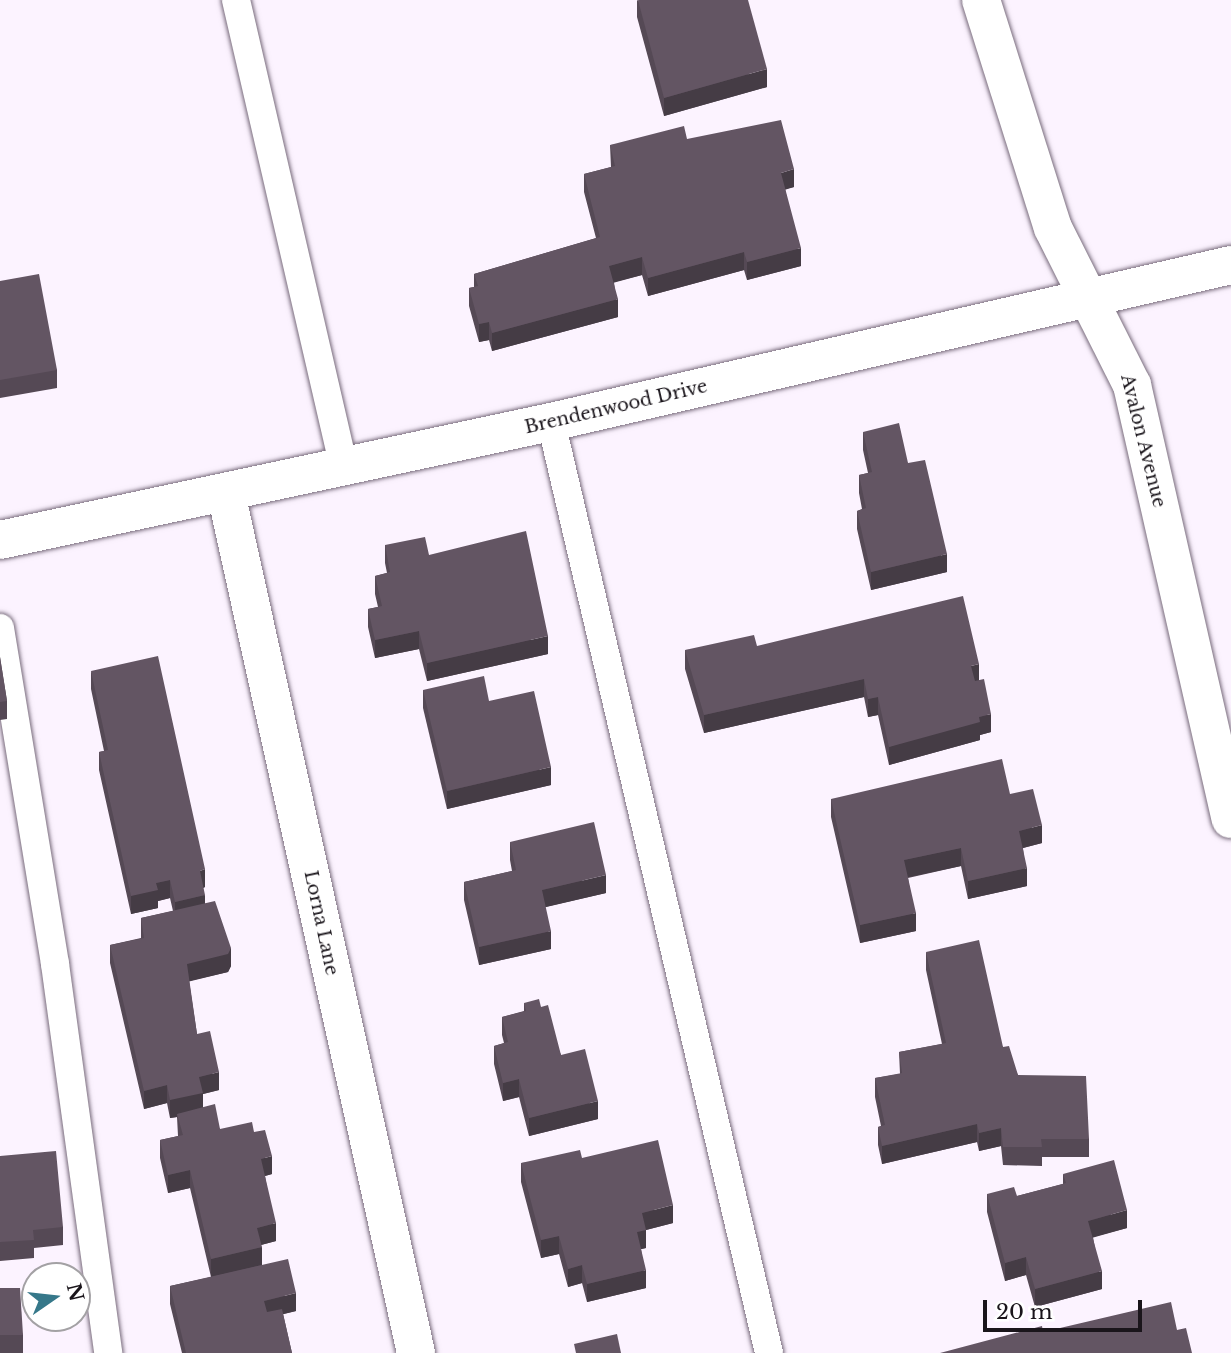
<!DOCTYPE html>
<style>
body{margin:0}
#map{position:relative;width:1231px;height:1353px;overflow:hidden;background:#fcf3ff;font-family:"Libre Baskerville",serif}
div>[style]{position:absolute}
.roads{filter:drop-shadow(0 0 2px #796c7d) drop-shadow(0 0 2px #796c7d)}
.lane>*{height:28px;margin:-14px;padding:0 14px;transform-origin:14px;border-radius:14px;background:#fff}
.street>*{height:38px;margin:-19px;padding:0 19px;transform-origin:19px;border-radius:19px;background:#fff}
.wall>*{inset:0;background:#554955}
.shaded-wall>*{inset:0;background:#453c45}
.building>*{inset:0;background:#635563}
span{translate:-50% -50%;white-space:nowrap;text-align:center;line-height:1.15;-webkit-text-stroke:7px #fff;paint-order:stroke}
.street-label{font-size:18px;color:#1a151b}
.north{position:absolute;left:21px;top:1262px;width:70px;height:70px;box-sizing:border-box;background:#fff;border:2px solid #a3a1a4;border-radius:50%;rotate:76deg;font-size:19px;font-weight:700;line-height:28px;text-align:center;color:#1a151b}
.north::after{content:'';display:block;margin:auto;width:24px;height:32px;background:#36788a;clip-path:polygon(50% 0,100% 100%,50% 72%,0 100%)}
.scale{position:absolute;left:983px;top:1300px;width:159px;height:32px;box-sizing:border-box;border:4px solid #1a151b;border-top:0;padding-left:9px;font-size:21px;line-height:24px;white-space:nowrap;color:#1a151b;-webkit-text-stroke:5px #fff;paint-order:stroke}
</style>
<div id="map">
<div class="roads">
<div class="lane">
<div style="left:236px;top:0;width:477px;rotate:77deg"></div>
<div style="left:551px;top:422px;width:956px;rotate:76.82deg"></div>
<div style="left:0;top:628px;width:340px;rotate:80.7deg"></div>
<div style="left:55px;top:964px;width:393px;rotate:82.2deg"></div>
</div>
<div class="street">
<div style="left:981px;top:0;width:239px;rotate:72.5deg"></div>
<div style="left:1053px;top:228px;width:176px;rotate:63.3deg"></div>
<div style="left:1132px;top:385px;width:445px;rotate:77.2deg"></div>
<div style="left:226px;top:493px;width:881px;rotate:77.54deg"></div>
<div style="left:0;top:540px;width:563px;rotate:-12.09deg"></div>
<div style="left:551px;top:422px;width:698px;rotate:-13deg"></div>
</div>
</div>
<div class="wall">
<div style="clip-path:polygon(637px 0,767px 87px,664px 116px,637px 17px)"></div>
<div style="clip-path:polygon(687px 139px,794px 187px,785px 189px,801px 266px,747px 280px,744px 270px,648px 296px,642px 275px,614px 282px,618px 317px,492px 351px,489px 340px,479px 342px,469px 306px,469px 288px,474px 287px,474px 274px,596px 238px,584px 192px,584px 174px,611px 167px,610px 145px)"></div>
<div style="clip-path:polygon(0 281px,57px 370px,57px 388px,0 398px)"></div>
<div style="clip-path:polygon(863px 432px,908px 463px,947px 572px,871px 590px,857px 529px,857px 511px,862px 509px,859px 493px,859px 475px,868px 473px,863px 450px)"></div>
<div style="clip-path:polygon(385px 545px,429px 555px,548px 654px,427px 681px,419px 649px,375px 658px,368px 627px,368px 609px,378px 607px,375px 594px,375px 576px,387px 573px,385px 563px)"></div>
<div style="clip-path:polygon(757px 646px,979px 680px,991px 732px,980px 735px,980px 740px,889px 765px,878px 715px,868px 717px,864px 697px,704px 733px,685px 669px,685px 650px)"></div>
<div style="clip-path:polygon(0 657px,7px 701px,7px 719px,0 720px)"></div>
<div style="clip-path:polygon(91px 671px,205px 887px,203px 888px,205px 903px,231px 966px,228px 972px,189px 981px,197px 1034px,219px 1090px,203px 1094px,203px 1107px,220px 1129px,254px 1132px,272px 1174px,265px 1176px,276px 1241px,261px 1245px,262px 1265px,296px 1311px,283px 1314px,292px 1353px,182px 1353px,170px 1304px,170px 1286px,211px 1277px,190px 1188px,168px 1193px,160px 1158px,160px 1140px,178px 1136px,177px 1117px,170px 1118px,167px 1103px,144px 1109px,110px 963px,110px 945px,141px 938px,141px 918px,173px 911px,170px 898px,158px 901px,158px 908px,131px 914px,99px 770px,99px 752px,104px 751px,91px 689px)"></div>
<div style="clip-path:polygon(423px 690px,489px 701px,551px 785px,447px 809px,423px 708px)"></div>
<div style="clip-path:polygon(1010px 794px,1042px 843px,1023px 848px,1027px 886px,968px 899px,961px 866px,908px 878px,916px 931px,860px 943px,831px 817px,831px 799px)"></div>
<div style="clip-path:polygon(510px 842px,606px 893px,545px 907px,551px 949px,479px 965px,464px 900px,464px 882px,512px 871px,510px 860px)"></div>
<div style="clip-path:polygon(926px 952px,1003px 1047px,1018px 1075px,1089px 1139px,1089px 1157px,1042px 1157px,1042px 1166px,1003px 1165px,1001px 1146px,979px 1151px,977px 1142px,882px 1164px,878px 1145px,878px 1127px,881px 1126px,875px 1097px,875px 1078px,900px 1074px,899px 1052px,942px 1044px,926px 970px)"></div>
<div style="clip-path:polygon(524px 1003px,541px 1007px,561px 1055px,598px 1119px,529px 1136px,519px 1097px,503px 1101px,494px 1064px,494px 1046px,504px 1043px,502px 1035px,502px 1017px,524px 1011px)"></div>
<div style="clip-path:polygon(0 1156px,63px 1227px,63px 1245px,34px 1248px,34px 1258px,0 1261px)"></div>
<div style="clip-path:polygon(582px 1158px,673px 1223px,646px 1230px,646px 1248px,641px 1249px,646px 1288px,587px 1302px,582px 1283px,568px 1287px,559px 1254px,541px 1258px,521px 1182px,521px 1163px)"></div>
<div style="clip-path:polygon(1063px 1174px,1127px 1228px,1093px 1237px,1102px 1289px,1035px 1307px,1026px 1275px,1005px 1281px,987px 1212px,987px 1194px,1017px 1196px,1063px 1184px)"></div>
<div style="clip-path:polygon(0 1288px,23px 1335px,23px 1353px,0 1353px)"></div>
</div>
<div class="shaded-wall">
<div style="clip-path:polygon(767px 69px,767px 87px,664px 116px,664px 98px)"></div>
<div style="clip-path:polygon(794px 169px,794px 187px,781px 191px,781px 173px)"></div>
<div style="clip-path:polygon(801px 248px,801px 266px,747px 280px,747px 262px)"></div>
<div style="clip-path:polygon(744px 252px,744px 270px,648px 296px,648px 278px)"></div>
<div style="clip-path:polygon(642px 257px,642px 275px,609px 284px,609px 266px)"></div>
<div style="clip-path:polygon(618px 299px,618px 317px,492px 351px,492px 333px)"></div>
<div style="clip-path:polygon(489px 322px,489px 340px,479px 342px,479px 324px)"></div>
<div style="clip-path:polygon(947px 554px,947px 572px,871px 590px,871px 572px)"></div>
<div style="clip-path:polygon(419px 631px,419px 649px,375px 658px,375px 640px)"></div>
<div style="clip-path:polygon(548px 636px,548px 654px,427px 681px,427px 663px)"></div>
<div style="clip-path:polygon(979px 664px,979px 682px,971px 684px,971px 666px)"></div>
<div style="clip-path:polygon(864px 679px,864px 697px,704px 733px,704px 715px)"></div>
<div style="clip-path:polygon(878px 697px,878px 715px,868px 717px,868px 699px)"></div>
<div style="clip-path:polygon(991px 714px,991px 732px,980px 735px,980px 740px,889px 765px,889px 747px,979px 717px)"></div>
<div style="clip-path:polygon(551px 767px,551px 785px,447px 809px,447px 791px)"></div>
<div style="clip-path:polygon(1042px 825px,1042px 843px,1019px 849px,1019px 831px)"></div>
<div style="clip-path:polygon(961px 848px,961px 866px,904px 878px,904px 860px)"></div>
<div style="clip-path:polygon(1027px 868px,1027px 886px,968px 899px,968px 881px)"></div>
<div style="clip-path:polygon(205px 869px,205px 887px,200px 889px,200px 871px)"></div>
<div style="clip-path:polygon(606px 875px,606px 893px,542px 908px,542px 890px)"></div>
<div style="clip-path:polygon(170px 880px,170px 898px,158px 901px,158px 908px,131px 914px,131px 896px,156px 883px)"></div>
<div style="clip-path:polygon(205px 895px,205px 914px,175px 920px,175px 902px)"></div>
<div style="clip-path:polygon(916px 913px,916px 931px,860px 943px,860px 925px)"></div>
<div style="clip-path:polygon(551px 931px,551px 949px,479px 965px,479px 947px)"></div>
<div style="clip-path:polygon(231px 948px,231px 966px,228px 972px,187px 982px,187px 964px)"></div>
<div style="clip-path:polygon(219px 1072px,219px 1090px,203px 1094px,203px 1111px,177px 1114px,177px 1117px,170px 1118px,170px 1100px,199px 1077px)"></div>
<div style="clip-path:polygon(519px 1079px,519px 1097px,503px 1101px,503px 1083px)"></div>
<div style="clip-path:polygon(167px 1085px,167px 1103px,144px 1109px,144px 1091px)"></div>
<div style="clip-path:polygon(598px 1101px,598px 1119px,529px 1136px,529px 1118px)"></div>
<div style="clip-path:polygon(977px 1124px,977px 1142px,882px 1164px,882px 1146px)"></div>
<div style="clip-path:polygon(1001px 1128px,1001px 1146px,979px 1151px,979px 1133px)"></div>
<div style="clip-path:polygon(272px 1156px,272px 1174px,261px 1177px,261px 1159px)"></div>
<div style="clip-path:polygon(190px 1170px,190px 1188px,168px 1193px,168px 1175px)"></div>
<div style="clip-path:polygon(673px 1205px,673px 1223px,642px 1231px,642px 1213px)"></div>
<div style="clip-path:polygon(1127px 1210px,1127px 1228px,1088px 1239px,1088px 1221px)"></div>
<div style="clip-path:polygon(276px 1223px,276px 1241px,257px 1246px,257px 1228px)"></div>
<div style="clip-path:polygon(646px 1230px,646px 1248px,637px 1250px,637px 1232px)"></div>
<div style="clip-path:polygon(559px 1236px,559px 1254px,541px 1258px,541px 1240px)"></div>
<div style="clip-path:polygon(262px 1247px,262px 1265px,211px 1277px,211px 1259px)"></div>
<div style="clip-path:polygon(1026px 1257px,1026px 1275px,1005px 1281px,1005px 1263px)"></div>
<div style="clip-path:polygon(582px 1265px,582px 1283px,568px 1287px,568px 1269px)"></div>
<div style="clip-path:polygon(646px 1270px,646px 1288px,587px 1302px,587px 1284px)"></div>
<div style="clip-path:polygon(1102px 1271px,1102px 1289px,1035px 1307px,1035px 1289px)"></div>
<div style="clip-path:polygon(296px 1293px,296px 1311px,264px 1319px,264px 1301px)"></div>
</div>
<div class="building">
<div style="clip-path:polygon(638px 0,748px 0,767px 69px,664px 98px)"></div>
<div style="clip-path:polygon(781px 120px,794px 169px,781px 173px,801px 248px,747px 262px,744px 252px,648px 278px,642px 257px,609px 266px,618px 299px,492px 333px,489px 322px,479px 324px,469px 288px,478px 286px,474px 274px,600px 237px,584px 174px,615px 166px,610px 145px,684px 126px,687px 139px)"></div>
<div style="clip-path:polygon(39px 274px,57px 370px,0 380px,0 281px)"></div>
<div style="clip-path:polygon(899px 423px,908px 463px,925px 460px,947px 554px,871px 572px,857px 511px,866px 508px,859px 475px,872px 472px,863px 432px)"></div>
<div style="clip-path:polygon(526px 531px,548px 636px,427px 663px,419px 631px,375px 640px,368px 609px,382px 606px,375px 576px,390px 572px,385px 545px,425px 537px,429px 555px)"></div>
<div style="clip-path:polygon(963px 596px,979px 664px,971px 666px,975px 681px,984px 679px,991px 714px,979px 717px,980px 722px,889px 747px,878px 697px,868px 699px,864px 679px,704px 715px,685px 650px,754px 635px,757px 646px)"></div>
<div style="clip-path:polygon(158px 656px,205px 869px,200px 871px,205px 895px,175px 902px,170px 880px,156px 883px,158px 890px,131px 896px,99px 752px,108px 750px,91px 671px)"></div>
<div style="clip-path:polygon(0 657px,7px 701px,0 702px)"></div>
<div style="clip-path:polygon(484px 676px,489px 701px,534px 691px,551px 767px,447px 791px,423px 690px)"></div>
<div style="clip-path:polygon(1002px 759px,1010px 794px,1033px 789px,1042px 825px,1019px 831px,1027px 868px,968px 881px,961px 848px,904px 860px,916px 913px,860px 925px,831px 799px)"></div>
<div style="clip-path:polygon(594px 822px,606px 875px,542px 890px,551px 931px,479px 947px,464px 882px,516px 870px,510px 842px)"></div>
<div style="clip-path:polygon(215px 901px,231px 948px,228px 954px,187px 964px,197px 1034px,210px 1031px,219px 1072px,199px 1077px,203px 1093px,170px 1100px,167px 1085px,144px 1091px,110px 945px,144px 938px,141px 918px)"></div>
<div style="clip-path:polygon(979px 940px,1003px 1047px,1009px 1046px,1018px 1075px,1086px 1076px,1089px 1139px,1041px 1139px,1042px 1147px,1003px 1147px,1001px 1128px,979px 1133px,977px 1124px,882px 1146px,878px 1127px,885px 1125px,875px 1078px,902px 1073px,899px 1052px,946px 1043px,926px 952px)"></div>
<div style="clip-path:polygon(539px 999px,541px 1007px,548px 1005px,561px 1055px,585px 1049px,598px 1101px,529px 1118px,519px 1079px,503px 1083px,494px 1046px,508px 1042px,502px 1017px,526px 1011px,524px 1003px)"></div>
<div style="clip-path:polygon(215px 1104px,220px 1129px,252px 1122px,254px 1132px,265px 1130px,272px 1156px,261px 1159px,276px 1223px,257px 1228px,262px 1247px,211px 1259px,190px 1170px,168px 1175px,160px 1140px,183px 1135px,177px 1114px)"></div>
<div style="clip-path:polygon(658px 1140px,673px 1205px,642px 1213px,646px 1230px,637px 1232px,646px 1270px,587px 1284px,582px 1265px,568px 1269px,559px 1236px,541px 1240px,521px 1163px,580px 1150px,582px 1158px)"></div>
<div style="clip-path:polygon(56px 1151px,63px 1227px,33px 1230px,34px 1240px,0 1242px,0 1156px)"></div>
<div style="clip-path:polygon(1114px 1160px,1127px 1210px,1088px 1221px,1102px 1271px,1035px 1289px,1026px 1257px,1005px 1263px,987px 1194px,1014px 1187px,1017px 1196px,1066px 1183px,1063px 1174px)"></div>
<div style="clip-path:polygon(288px 1259px,296px 1293px,264px 1301px,267px 1312px,282px 1309px,292px 1353px,186px 1353px,170px 1286px)"></div>
<div style="clip-path:polygon(0 1288px,20px 1288px,23px 1335px,0 1335px)"></div>
<div style="clip-path:polygon(1171px 1302px,1177px 1330px,1186px 1328px,1192px 1353px,940px 1353px,1042px 1326px,1043px 1332px)"></div>
<div style="clip-path:polygon(617px 1334px,621px 1353px,576px 1353px,574px 1344px)"></div>
</div>
<div class="street-label">
<span style="left:616px;top:407px;rotate:-13deg">Brendenwood Drive</span>
<span style="left:1143px;top:441px;rotate:76deg">Avalon Avenue</span>
<span style="left:321px;top:923px;rotate:78deg">Lorna Lane</span>
</div>
<div class="north">N</div>
<div class="scale">20 m</div>
</div>
